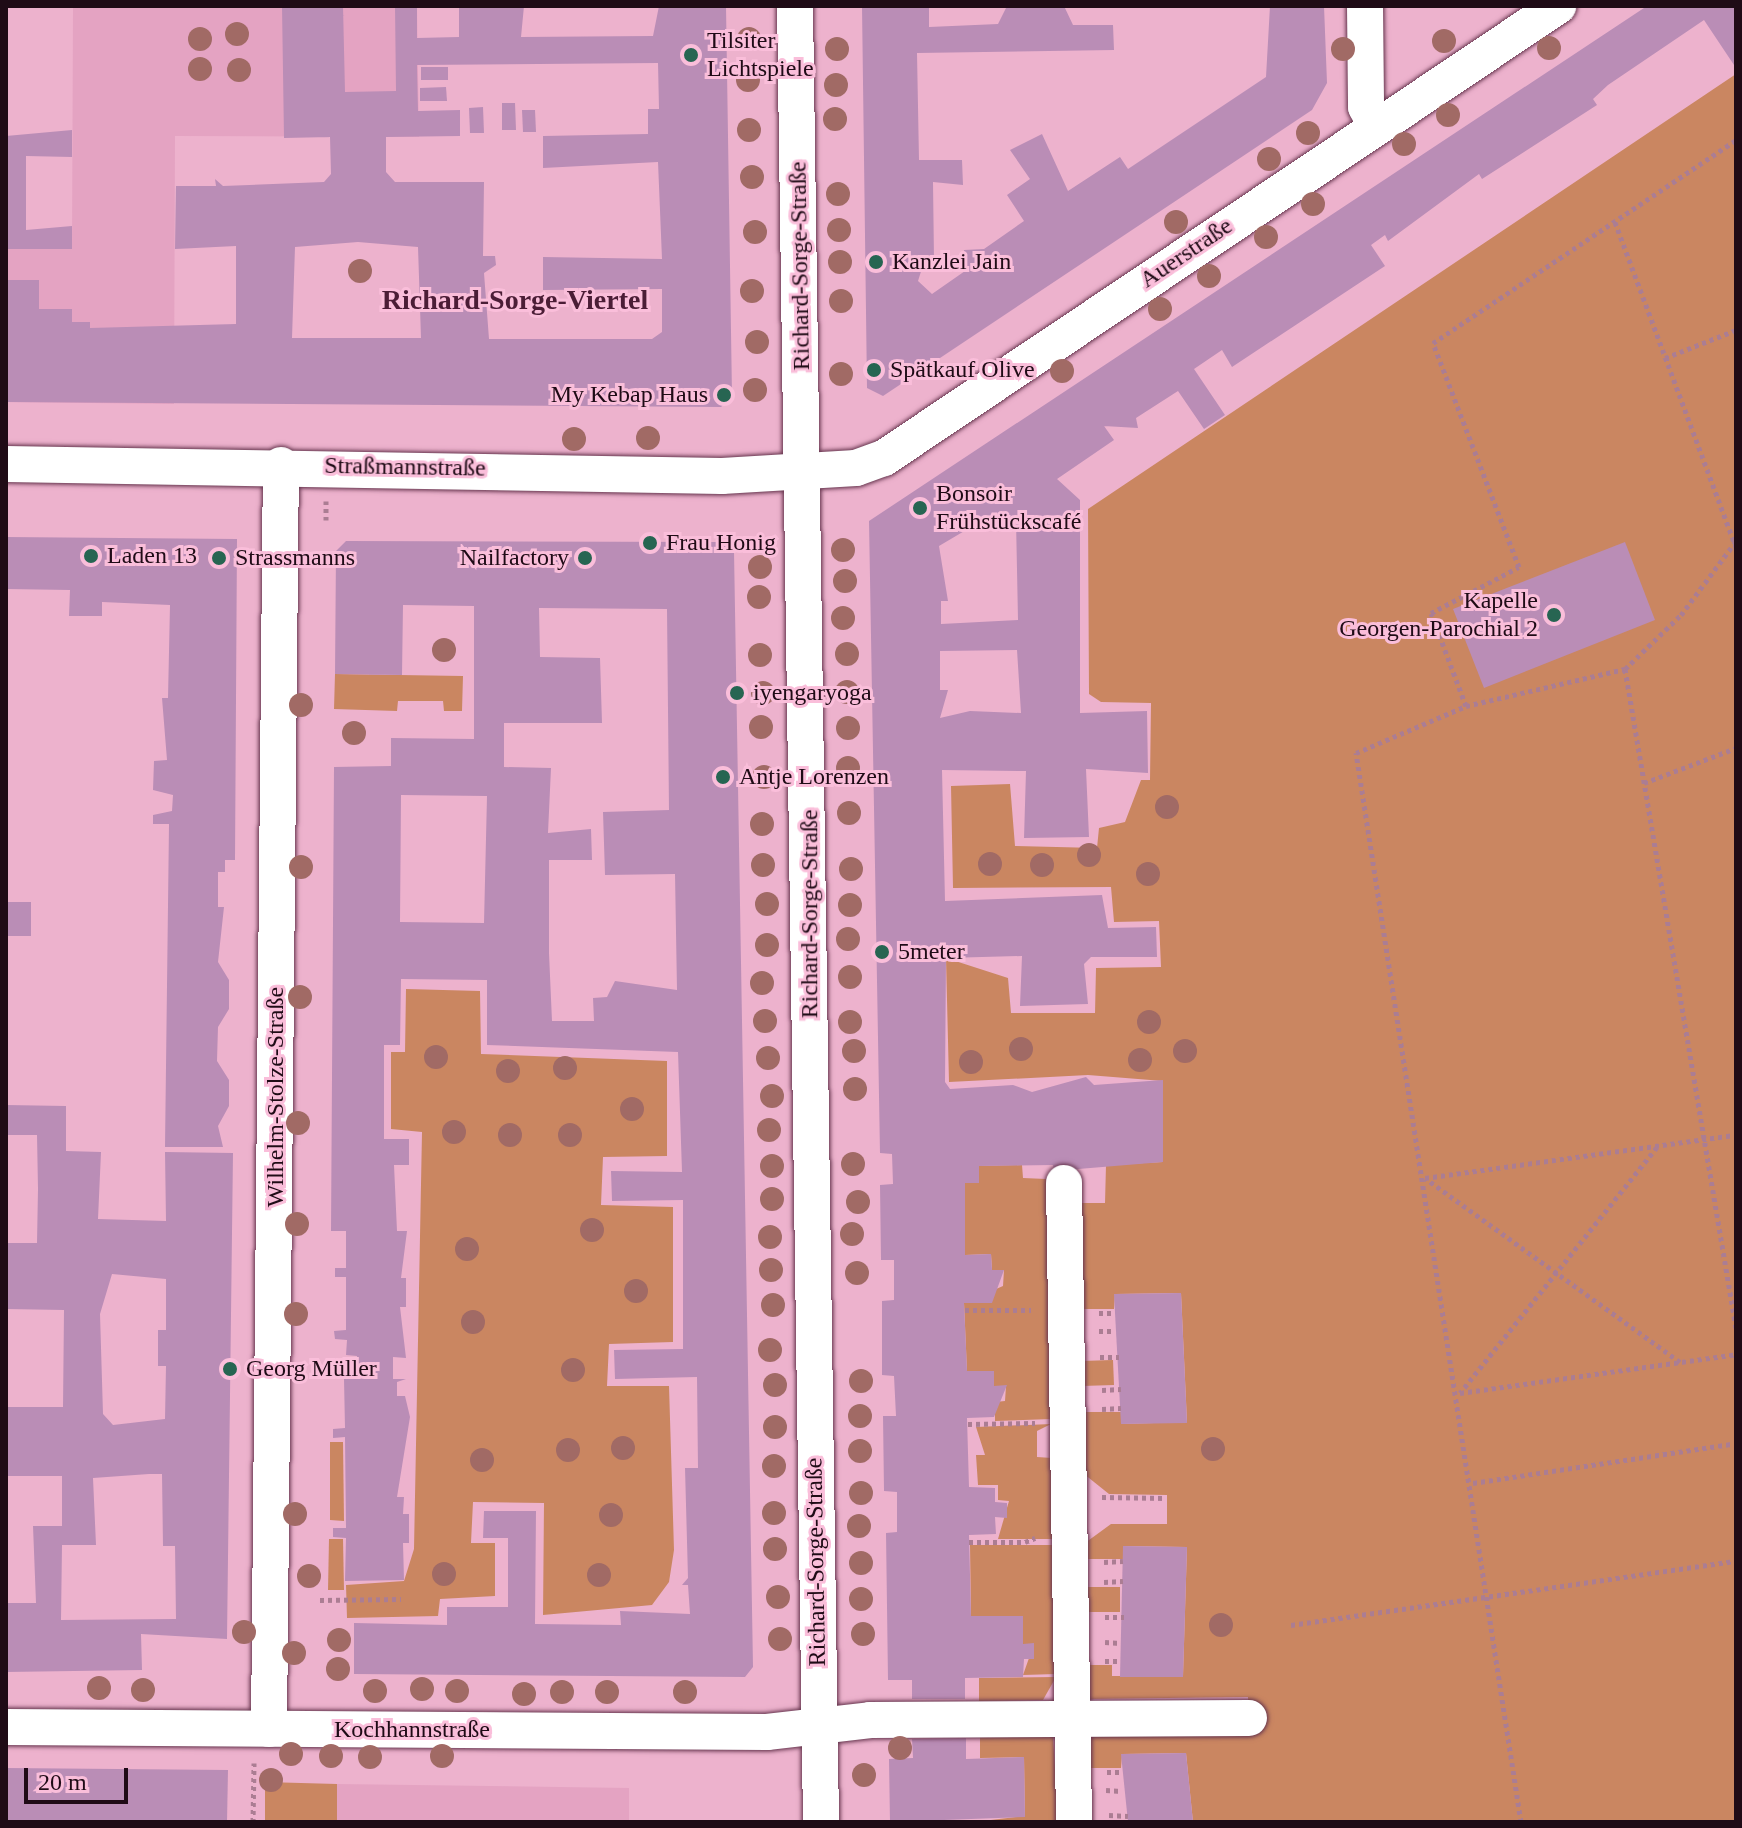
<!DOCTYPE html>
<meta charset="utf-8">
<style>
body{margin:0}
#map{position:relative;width:1742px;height:1828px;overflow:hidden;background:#edb2cd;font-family:"Times New Roman",serif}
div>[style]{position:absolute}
.built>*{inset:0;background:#e4a3c2}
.green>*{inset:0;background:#ca8661}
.building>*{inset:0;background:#ba8db6}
.path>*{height:5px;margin-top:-2.5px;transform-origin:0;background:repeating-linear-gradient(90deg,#ab7d93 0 4px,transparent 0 8px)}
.roads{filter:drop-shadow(0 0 2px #66354e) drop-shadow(0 0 2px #66354e)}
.minor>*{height:36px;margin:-18px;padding:0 18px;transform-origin:18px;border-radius:18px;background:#fff}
.trees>*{width:24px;height:24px;margin:-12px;border-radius:50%;background:#a16a65}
.dots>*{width:22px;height:22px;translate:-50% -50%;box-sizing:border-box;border:4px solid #fabeda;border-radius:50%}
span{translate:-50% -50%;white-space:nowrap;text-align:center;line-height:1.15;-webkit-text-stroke:6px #fabeda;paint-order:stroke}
.poi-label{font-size:24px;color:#1f0b16}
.left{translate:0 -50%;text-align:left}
.right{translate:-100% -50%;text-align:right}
.street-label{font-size:24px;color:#1f0b16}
.quarter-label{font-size:28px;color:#4b1d36;font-weight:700}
.frame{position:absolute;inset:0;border:8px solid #1f0b16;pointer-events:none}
.scale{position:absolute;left:24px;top:1768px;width:104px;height:36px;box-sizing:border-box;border:4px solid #1f0b16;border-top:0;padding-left:10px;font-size:24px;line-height:28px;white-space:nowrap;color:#1f0b16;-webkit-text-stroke:6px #fabeda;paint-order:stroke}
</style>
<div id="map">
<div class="built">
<div style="clip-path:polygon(73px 6px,417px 6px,419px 137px,175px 136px,174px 404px,6px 402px,6px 249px,72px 249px)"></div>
<div style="clip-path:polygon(337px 1784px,629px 1788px,629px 1822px,337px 1822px)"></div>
</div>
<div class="green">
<div style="clip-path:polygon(1736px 74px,1736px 1822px,1193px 1822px,1186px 1753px,1122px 1754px,1121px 1768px,1090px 1768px,1090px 1736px,1249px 1731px,1248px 1697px,1087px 1699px,1087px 1665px,1112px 1665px,1112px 1676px,1183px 1676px,1187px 1547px,1124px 1546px,1123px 1559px,1085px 1559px,1085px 1543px,1111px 1524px,1167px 1524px,1167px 1495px,1109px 1494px,1084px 1474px,1083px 1412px,1121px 1412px,1122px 1424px,1187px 1422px,1181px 1293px,1115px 1294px,1114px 1309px,1081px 1309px,1080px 1203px,1105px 1203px,1106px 1165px,1163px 1162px,1163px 1081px,1088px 1075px,949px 1082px,946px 958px,1008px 978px,1011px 1013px,1095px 1013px,1096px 968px,1161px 967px,1159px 921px,1114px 922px,1111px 887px,953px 888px,951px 786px,1010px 784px,1015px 846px,1097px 848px,1099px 828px,1125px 822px,1141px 780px,1150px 780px,1151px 703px,1101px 702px,1089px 694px,1088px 509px)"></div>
<div style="clip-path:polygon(335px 674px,463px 676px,462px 711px,444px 711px,443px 701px,398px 701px,397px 711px,334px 709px)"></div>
<div style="clip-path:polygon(406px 989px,480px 991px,481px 1054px,667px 1061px,667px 1156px,603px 1157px,601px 1205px,673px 1207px,673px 1342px,609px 1344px,607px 1386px,669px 1386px,674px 1550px,669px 1582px,652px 1605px,543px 1615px,544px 1503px,473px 1502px,471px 1543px,495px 1543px,495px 1596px,440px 1599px,438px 1616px,347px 1618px,346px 1585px,404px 1581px,414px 1549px,422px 1132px,391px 1129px,391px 1052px,405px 1052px)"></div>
<div style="clip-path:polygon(1022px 1165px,1023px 1178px,1046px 1179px,1051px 1419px,995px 1421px,995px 1402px,1005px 1401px,1006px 1386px,994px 1386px,993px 1371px,967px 1371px,964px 1303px,1003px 1286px,1004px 1270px,992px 1270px,991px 1254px,965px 1255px,965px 1183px,979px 1183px,979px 1166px)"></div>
<div style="clip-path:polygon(1113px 1360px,1114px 1385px,1082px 1386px,1082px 1361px)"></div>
<div style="clip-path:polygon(1051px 1424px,1037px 1431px,1037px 1457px,1052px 1458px,1053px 1539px,998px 1539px,1009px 1501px,998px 1500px,998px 1485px,978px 1485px,976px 1455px,985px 1455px,976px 1427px)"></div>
<div style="clip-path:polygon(330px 1442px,343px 1442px,344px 1521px,330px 1520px)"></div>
<div style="clip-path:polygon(329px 1539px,343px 1539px,344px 1590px,328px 1590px)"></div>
<div style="clip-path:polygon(970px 1545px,1053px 1545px,1056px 1674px,1023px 1675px,1034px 1644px,1023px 1644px,1022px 1616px,971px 1616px)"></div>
<div style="clip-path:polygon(1086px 1587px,1120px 1587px,1120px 1612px,1086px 1612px)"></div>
<div style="clip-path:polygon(1056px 1677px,1043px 1700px,979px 1701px,979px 1678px)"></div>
<div style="clip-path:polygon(980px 1733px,1053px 1736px,1058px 1822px,974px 1822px,1025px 1816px,1024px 1757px,980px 1758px)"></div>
<div style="clip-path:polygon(265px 1782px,337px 1784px,337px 1822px,265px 1822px)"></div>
</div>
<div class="building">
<div style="clip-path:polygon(evenodd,282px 6px,343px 6px,345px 92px,396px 91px,395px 6px,417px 6px,417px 38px,459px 37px,459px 6px,524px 6px,521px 37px,653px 36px,659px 6px,726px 6px,732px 396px,721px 407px,6px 402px,6px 280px,39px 280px,39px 309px,72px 309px,72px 322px,90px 322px,90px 328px,236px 324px,236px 246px,175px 249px,176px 186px,216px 186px,215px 179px,223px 186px,324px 182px,331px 174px,330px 137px,284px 138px,282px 6px,658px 63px,659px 109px,648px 109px,648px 134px,543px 136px,543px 168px,658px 162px,662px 259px,543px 257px,543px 290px,662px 289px,662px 332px,652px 339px,489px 339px,484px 273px,496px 265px,495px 256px,483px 256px,484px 182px,395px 182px,386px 172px,386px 137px,460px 136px,460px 110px,418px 111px,417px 65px,658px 63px,282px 6px,358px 242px,418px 247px,421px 338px,292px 338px,295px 247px,358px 242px)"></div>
<div style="clip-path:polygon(862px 6px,929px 6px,929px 27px,998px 24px,1007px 6px,1064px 6px,1073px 25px,1113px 25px,1114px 50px,917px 53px,919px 160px,962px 160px,963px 185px,933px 182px,934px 259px,925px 259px,918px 281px,932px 294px,965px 271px,964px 250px,984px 249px,1024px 221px,1007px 195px,1030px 179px,1010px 150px,1042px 134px,1068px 191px,1120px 157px,1128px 169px,1266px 77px,1270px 6px,1324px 6px,1327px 83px,1312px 110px,883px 396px,867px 388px)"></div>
<div style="clip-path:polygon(evenodd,1647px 6px,1736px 6px,1736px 68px,1704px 20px,1608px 85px,1593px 99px,1597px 105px,1482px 179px,1479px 174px,1388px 241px,1385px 235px,1371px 245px,1385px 266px,1232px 367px,1222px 350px,1194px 369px,1225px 415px,1204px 429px,1178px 391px,1136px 418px,1138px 428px,1104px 426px,1114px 440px,1057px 479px,1080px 500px,1080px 713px,1147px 711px,1148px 773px,1086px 769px,1089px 837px,1024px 838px,1026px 771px,942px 770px,945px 901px,1102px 895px,1108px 928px,1156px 927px,1157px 957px,1091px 957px,1084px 964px,1088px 1004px,1020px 1006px,1022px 956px,946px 958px,945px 1082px,950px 1089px,1013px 1085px,1032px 1092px,1086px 1077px,1094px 1085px,1163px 1080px,1163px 1162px,1054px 1171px,1053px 1165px,979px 1166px,979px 1183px,965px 1183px,965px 1255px,991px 1254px,992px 1270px,1004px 1270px,992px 1303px,964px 1303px,967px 1371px,994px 1371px,994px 1386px,1007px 1385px,994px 1417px,967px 1418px,969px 1487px,995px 1488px,995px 1502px,1007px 1503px,1007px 1518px,995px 1517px,996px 1534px,969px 1535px,971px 1616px,1023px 1616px,1023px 1644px,1034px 1643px,1034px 1659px,1024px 1659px,1023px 1677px,965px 1678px,965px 1699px,912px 1699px,912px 1680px,888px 1680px,886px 1533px,897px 1532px,897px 1492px,884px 1491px,883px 1416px,896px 1416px,894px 1376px,882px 1375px,882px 1301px,894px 1300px,894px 1260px,881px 1260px,880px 1185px,893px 1184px,892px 1154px,880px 1153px,869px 521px,1647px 6px,983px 520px,1016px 520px,1018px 620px,941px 624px,941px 601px,948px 601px,939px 546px,983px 520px,1647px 6px,1017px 650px,1021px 713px,970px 711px,940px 718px,948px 690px,940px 690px,940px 651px,1017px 650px)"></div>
<div style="clip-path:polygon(421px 67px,448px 67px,448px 80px,421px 80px)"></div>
<div style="clip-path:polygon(446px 87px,447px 101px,420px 101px,420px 88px)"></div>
<div style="clip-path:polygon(502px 103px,515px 103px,516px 130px,502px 130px)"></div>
<div style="clip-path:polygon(483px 107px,484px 133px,470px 133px,469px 108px)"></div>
<div style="clip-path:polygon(522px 110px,535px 110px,536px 132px,523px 132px)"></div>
<div style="clip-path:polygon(72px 130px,72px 157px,26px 156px,26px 230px,72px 226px,72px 249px,6px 249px,6px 136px)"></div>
<div style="clip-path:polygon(6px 537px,237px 539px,235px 860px,225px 860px,225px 872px,218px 872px,218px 907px,224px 907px,218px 962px,229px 980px,229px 1009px,218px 1027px,217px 1061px,229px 1080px,229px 1106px,218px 1126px,223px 1147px,165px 1147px,169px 824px,153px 824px,153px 815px,172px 811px,173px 795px,153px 790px,154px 761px,167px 760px,162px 698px,168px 698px,170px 605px,102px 602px,102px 616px,69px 616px,70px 590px,6px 589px)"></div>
<div style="clip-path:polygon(evenodd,346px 541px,723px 542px,734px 551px,753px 1667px,745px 1677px,354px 1674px,354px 1623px,447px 1625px,447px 1607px,508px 1607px,508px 1538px,483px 1538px,484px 1511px,536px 1511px,535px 1624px,621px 1625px,620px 1611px,690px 1614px,688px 1585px,682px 1585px,688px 1578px,685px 1468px,698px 1468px,697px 1377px,615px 1379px,614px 1350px,683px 1349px,683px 1200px,612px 1201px,611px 1171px,682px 1172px,678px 1052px,487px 1045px,487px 980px,401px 979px,400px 1045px,384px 1045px,384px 1139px,409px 1139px,409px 1165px,394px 1165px,397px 1231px,407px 1231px,401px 1278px,406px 1278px,406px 1307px,400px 1307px,406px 1358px,393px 1357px,393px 1379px,406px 1379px,397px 1382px,397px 1396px,405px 1396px,410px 1417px,397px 1497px,404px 1497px,403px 1514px,409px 1514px,409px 1543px,403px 1543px,404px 1580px,345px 1581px,346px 1538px,333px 1537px,333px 1528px,346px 1528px,345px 1437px,333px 1438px,333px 1429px,345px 1428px,344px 1379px,356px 1379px,357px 1356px,346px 1355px,347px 1340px,335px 1339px,334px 1331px,346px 1330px,346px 1277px,335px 1277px,335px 1268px,346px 1268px,346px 1231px,331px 1231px,334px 767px,391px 766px,391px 738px,474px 739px,474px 606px,403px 605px,402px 675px,335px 674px,336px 551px,346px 541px,539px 608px,667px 609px,669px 810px,603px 812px,605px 875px,675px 874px,677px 990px,615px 981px,607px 997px,593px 998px,594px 1021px,552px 1021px,549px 953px,549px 860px,592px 860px,591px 829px,548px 833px,551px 768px,504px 767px,504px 723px,602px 723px,600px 658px,540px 657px,539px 608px,346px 541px,401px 795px,487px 796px,484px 923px,400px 922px,401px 795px)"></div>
<div style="clip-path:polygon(1625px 542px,1655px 620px,1484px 688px,1453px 609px)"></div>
<div style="clip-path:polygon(6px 902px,31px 902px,31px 936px,6px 936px)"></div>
<div style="clip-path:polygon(evenodd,6px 1105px,66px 1106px,66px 1151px,101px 1152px,98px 1219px,166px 1221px,165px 1152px,233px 1153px,227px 1639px,141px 1634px,142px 1670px,6px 1672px,6px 1603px,36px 1603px,33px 1526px,62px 1526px,62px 1476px,6px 1476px,6px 1407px,63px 1407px,64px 1310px,6px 1309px,6px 1243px,37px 1243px,38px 1189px,37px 1135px,6px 1135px,6px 1105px,112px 1274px,166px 1279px,166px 1330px,158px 1330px,158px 1366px,166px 1366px,165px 1419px,113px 1425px,103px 1414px,100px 1314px,112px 1274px,6px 1105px,149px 1474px,162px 1474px,163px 1546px,175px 1546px,176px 1619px,61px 1620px,62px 1545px,96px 1545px,93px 1478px,149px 1474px)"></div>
<div style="clip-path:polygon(1181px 1293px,1187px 1423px,1121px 1424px,1114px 1294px)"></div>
<div style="clip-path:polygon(1123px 1546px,1187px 1547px,1183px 1677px,1120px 1677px)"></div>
<div style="clip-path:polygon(966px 1738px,966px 1759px,1024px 1757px,1025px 1817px,890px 1822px,889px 1759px,913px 1758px,912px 1739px)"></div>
<div style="clip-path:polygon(1186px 1753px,1193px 1822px,1128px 1822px,1121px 1754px)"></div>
<div style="clip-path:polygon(6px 1768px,228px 1770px,227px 1822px,6px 1822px)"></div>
</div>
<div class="path">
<div style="left:1615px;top:222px;width:348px;rotate:69.6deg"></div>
<div style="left:1665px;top:358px;width:76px;rotate:-21.5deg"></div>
<div style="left:326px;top:520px;width:19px;rotate:-90deg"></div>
<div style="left:1625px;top:669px;width:668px;rotate:80.44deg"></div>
<div style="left:1466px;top:706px;width:99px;rotate:-110.6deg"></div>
<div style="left:1431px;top:613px;width:99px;rotate:-27.6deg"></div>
<div style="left:1519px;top:567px;width:240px;rotate:-111deg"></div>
<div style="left:1433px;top:343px;width:365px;rotate:-33.8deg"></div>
<div style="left:1644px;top:783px;width:98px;rotate:-20.8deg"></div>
<div style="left:1657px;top:1147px;width:315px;rotate:128.7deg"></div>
<div style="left:1460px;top:1393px;width:279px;rotate:-8deg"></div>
<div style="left:965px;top:1310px;width:66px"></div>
<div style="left:1099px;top:1313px;width:15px"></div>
<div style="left:1099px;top:1331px;width:15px"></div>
<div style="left:1100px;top:1357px;width:19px"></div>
<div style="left:1680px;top:1362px;width:314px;rotate:-144.2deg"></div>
<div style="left:1425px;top:1178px;width:314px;rotate:-7.9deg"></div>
<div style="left:1102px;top:1390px;width:19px;rotate:-3deg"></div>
<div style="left:1102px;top:1409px;width:19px;rotate:-3deg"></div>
<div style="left:968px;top:1424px;width:67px;rotate:-0.9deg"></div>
<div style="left:1473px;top:1483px;width:266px;rotate:-8.6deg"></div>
<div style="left:1102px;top:1497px;width:63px;rotate:0.9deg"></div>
<div style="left:969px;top:1542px;width:56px"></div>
<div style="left:1025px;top:1542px;width:11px;rotate:-22deg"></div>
<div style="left:1104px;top:1562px;width:19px;rotate:-3deg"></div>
<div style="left:1104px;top:1582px;width:19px;rotate:-3deg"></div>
<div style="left:320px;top:1600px;width:81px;rotate:-0.7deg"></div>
<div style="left:1105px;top:1617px;width:19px"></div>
<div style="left:1291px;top:1625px;width:450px;rotate:-8.2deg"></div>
<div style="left:1105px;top:1642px;width:15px;rotate:4deg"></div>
<div style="left:1105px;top:1661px;width:15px"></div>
<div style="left:1107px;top:1772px;width:15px"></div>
<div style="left:1106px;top:1790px;width:15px;rotate:4deg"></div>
<div style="left:1109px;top:1815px;width:19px;rotate:3deg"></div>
<div style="left:253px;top:1822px;width:59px;rotate:-89deg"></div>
<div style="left:1521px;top:1822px;width:1082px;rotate:-98.77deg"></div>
<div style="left:1356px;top:753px;width:120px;rotate:-23.1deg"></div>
<div style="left:1466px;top:706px;width:163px;rotate:-13.1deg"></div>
<div style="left:1625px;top:669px;width:78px;rotate:-44deg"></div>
<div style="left:1681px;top:615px;width:92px;rotate:-53.4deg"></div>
</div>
<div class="roads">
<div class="minor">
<div style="left:795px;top:6px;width:1816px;rotate:89.18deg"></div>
<div style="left:1365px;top:6px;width:101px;rotate:89.4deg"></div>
<div style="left:1366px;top:107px;width:21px;rotate:62deg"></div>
<div style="left:6px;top:464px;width:716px;rotate:0.96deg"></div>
<div style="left:722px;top:476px;width:134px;rotate:-3.4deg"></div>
<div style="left:856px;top:468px;width:30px;rotate:-20deg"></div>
<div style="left:884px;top:458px;width:812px;rotate:-33.85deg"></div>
<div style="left:1064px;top:1183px;width:639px;rotate:89.1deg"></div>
<div style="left:6px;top:1727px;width:761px;rotate:0.38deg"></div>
<div style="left:767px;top:1732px;width:104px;rotate:-6.6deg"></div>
<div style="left:870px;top:1720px;width:379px;rotate:-0.3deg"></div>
<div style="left:269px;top:1729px;width:1264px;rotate:-89.46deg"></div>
</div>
</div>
<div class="trees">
<div style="left:237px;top:34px"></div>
<div style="left:200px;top:39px"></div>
<div style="left:749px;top:39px"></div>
<div style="left:1444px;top:41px"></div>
<div style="left:1549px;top:48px"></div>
<div style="left:837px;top:49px"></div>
<div style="left:1343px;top:49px"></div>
<div style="left:200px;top:69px"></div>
<div style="left:239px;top:70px"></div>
<div style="left:748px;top:80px"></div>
<div style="left:836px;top:85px"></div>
<div style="left:1448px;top:115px"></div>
<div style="left:835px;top:119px"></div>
<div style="left:749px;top:130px"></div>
<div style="left:1308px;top:133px"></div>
<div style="left:1404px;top:144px"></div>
<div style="left:1269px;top:159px"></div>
<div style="left:752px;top:177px"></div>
<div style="left:838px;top:194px"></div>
<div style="left:1313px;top:204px"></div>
<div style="left:1176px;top:222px"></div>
<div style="left:839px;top:230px"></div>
<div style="left:755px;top:232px"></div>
<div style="left:1266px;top:237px"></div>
<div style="left:840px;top:262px"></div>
<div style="left:360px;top:271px"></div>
<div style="left:1209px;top:276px"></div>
<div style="left:752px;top:291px"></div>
<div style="left:841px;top:301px"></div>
<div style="left:1160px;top:309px"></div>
<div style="left:757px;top:342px"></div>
<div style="left:1062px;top:371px"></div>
<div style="left:841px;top:374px"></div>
<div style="left:755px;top:390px"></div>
<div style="left:648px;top:438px"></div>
<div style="left:574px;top:439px"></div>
<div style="left:843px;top:550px"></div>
<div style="left:760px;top:567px"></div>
<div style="left:845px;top:581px"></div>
<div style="left:759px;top:597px"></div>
<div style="left:843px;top:618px"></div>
<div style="left:444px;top:650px"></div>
<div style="left:847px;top:654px"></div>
<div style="left:760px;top:655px"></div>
<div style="left:847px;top:692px"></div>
<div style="left:763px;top:693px"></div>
<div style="left:301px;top:705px"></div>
<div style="left:761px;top:727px"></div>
<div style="left:848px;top:728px"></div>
<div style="left:354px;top:733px"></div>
<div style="left:848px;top:768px"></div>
<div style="left:764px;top:777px"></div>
<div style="left:1167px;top:807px"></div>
<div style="left:849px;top:813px"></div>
<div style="left:762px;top:824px"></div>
<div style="left:1089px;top:855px"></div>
<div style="left:990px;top:864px"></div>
<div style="left:763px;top:865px"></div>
<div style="left:1042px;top:865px"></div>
<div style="left:301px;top:867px"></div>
<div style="left:851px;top:869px"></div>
<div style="left:1148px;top:874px"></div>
<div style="left:767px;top:904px"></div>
<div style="left:850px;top:905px"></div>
<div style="left:848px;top:939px"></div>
<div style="left:767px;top:945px"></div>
<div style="left:850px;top:977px"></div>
<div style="left:762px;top:983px"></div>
<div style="left:300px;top:997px"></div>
<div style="left:765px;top:1021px"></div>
<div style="left:850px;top:1022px"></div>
<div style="left:1149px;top:1022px"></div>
<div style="left:1021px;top:1049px"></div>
<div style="left:854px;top:1051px"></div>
<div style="left:1185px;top:1051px"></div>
<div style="left:436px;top:1057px"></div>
<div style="left:768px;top:1058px"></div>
<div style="left:1140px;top:1060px"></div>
<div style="left:971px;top:1062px"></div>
<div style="left:565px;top:1068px"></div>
<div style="left:508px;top:1071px"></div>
<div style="left:855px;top:1089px"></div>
<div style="left:772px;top:1096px"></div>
<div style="left:632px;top:1109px"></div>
<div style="left:298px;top:1123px"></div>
<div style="left:769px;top:1130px"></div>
<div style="left:454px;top:1132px"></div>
<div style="left:510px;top:1135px"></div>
<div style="left:570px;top:1135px"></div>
<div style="left:853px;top:1164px"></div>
<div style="left:772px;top:1166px"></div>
<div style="left:772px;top:1199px"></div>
<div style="left:858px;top:1202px"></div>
<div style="left:297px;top:1224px"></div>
<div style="left:592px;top:1230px"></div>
<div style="left:852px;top:1234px"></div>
<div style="left:770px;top:1237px"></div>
<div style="left:467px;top:1249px"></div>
<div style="left:771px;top:1270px"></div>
<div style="left:857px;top:1273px"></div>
<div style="left:636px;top:1291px"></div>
<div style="left:773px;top:1305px"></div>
<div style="left:296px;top:1314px"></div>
<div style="left:473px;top:1322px"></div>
<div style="left:770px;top:1350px"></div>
<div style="left:573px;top:1370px"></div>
<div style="left:861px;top:1381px"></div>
<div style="left:775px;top:1385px"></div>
<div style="left:860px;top:1416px"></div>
<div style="left:775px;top:1427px"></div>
<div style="left:623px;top:1448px"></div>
<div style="left:1213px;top:1449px"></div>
<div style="left:568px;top:1450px"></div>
<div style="left:860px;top:1451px"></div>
<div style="left:482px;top:1460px"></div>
<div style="left:774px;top:1466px"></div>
<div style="left:861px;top:1493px"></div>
<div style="left:774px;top:1513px"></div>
<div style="left:295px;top:1514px"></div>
<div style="left:611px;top:1515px"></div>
<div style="left:859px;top:1526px"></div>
<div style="left:775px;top:1549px"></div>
<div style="left:861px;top:1563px"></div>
<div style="left:444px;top:1574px"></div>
<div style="left:599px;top:1575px"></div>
<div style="left:309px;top:1576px"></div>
<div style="left:778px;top:1597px"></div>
<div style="left:861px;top:1599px"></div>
<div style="left:1221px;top:1625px"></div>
<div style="left:244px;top:1632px"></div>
<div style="left:863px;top:1634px"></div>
<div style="left:780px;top:1639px"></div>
<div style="left:339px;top:1640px"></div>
<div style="left:294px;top:1653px"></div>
<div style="left:338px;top:1669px"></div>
<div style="left:99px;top:1688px"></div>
<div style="left:422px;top:1689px"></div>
<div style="left:143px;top:1690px"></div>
<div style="left:375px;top:1691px"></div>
<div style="left:457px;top:1691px"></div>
<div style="left:562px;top:1692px"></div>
<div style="left:607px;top:1692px"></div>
<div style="left:685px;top:1692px"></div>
<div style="left:524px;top:1694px"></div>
<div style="left:900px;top:1748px"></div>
<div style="left:291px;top:1754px"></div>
<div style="left:331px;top:1756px"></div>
<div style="left:442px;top:1756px"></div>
<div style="left:370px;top:1757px"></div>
<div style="left:864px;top:1775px"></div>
<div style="left:271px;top:1780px"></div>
</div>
<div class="dots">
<div style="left:691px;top:55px;background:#276552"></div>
<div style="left:876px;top:262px;background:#276552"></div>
<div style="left:874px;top:370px;background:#276552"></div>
<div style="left:724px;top:395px;background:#276552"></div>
<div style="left:920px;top:508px;background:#276552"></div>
<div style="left:650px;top:543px;background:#276552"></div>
<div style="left:91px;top:556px;background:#276552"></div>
<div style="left:219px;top:558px;background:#276552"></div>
<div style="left:585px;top:558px;background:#276552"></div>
<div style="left:1554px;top:615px;background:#276552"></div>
<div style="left:737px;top:693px;background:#276552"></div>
<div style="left:723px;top:777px;background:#276552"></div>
<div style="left:882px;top:952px;background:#276552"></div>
<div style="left:230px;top:1369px;background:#276552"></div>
</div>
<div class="poi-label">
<span class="left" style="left:707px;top:55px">Tilsiter<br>Lichtspiele</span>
<span class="left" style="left:892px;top:262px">Kanzlei Jain</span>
<span class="left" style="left:890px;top:370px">Spätkauf Olive</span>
<span class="right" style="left:708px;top:395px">My Kebap Haus</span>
<span class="left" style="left:936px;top:508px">Bonsoir<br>Frühstückscafé</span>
<span class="left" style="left:666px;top:543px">Frau Honig</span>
<span class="left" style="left:107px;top:556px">Laden 13</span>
<span class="left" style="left:235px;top:558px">Strassmanns</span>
<span class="right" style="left:569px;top:558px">Nailfactory</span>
<span class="right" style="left:1538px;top:615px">Kapelle<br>Georgen-Parochial 2</span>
<span class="left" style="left:753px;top:693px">iyengaryoga</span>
<span class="left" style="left:739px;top:777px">Antje Lorenzen</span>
<span class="left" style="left:898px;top:952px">5meter</span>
<span class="left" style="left:246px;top:1369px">Georg Müller</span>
</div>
<div class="street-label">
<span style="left:1186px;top:253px;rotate:-34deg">Auerstraße</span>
<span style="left:800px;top:266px;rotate:-91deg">Richard-Sorge-Straße</span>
<span style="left:405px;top:467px;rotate:1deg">Straßmannstraße</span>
<span style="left:810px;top:914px;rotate:-90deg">Richard-Sorge-Straße</span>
<span style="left:276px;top:1097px;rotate:-90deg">Wilhelm-Stolze-Straße</span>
<span style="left:816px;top:1562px;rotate:-91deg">Richard-Sorge-Straße</span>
<span style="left:412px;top:1730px">Kochhannstraße</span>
</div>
<div class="quarter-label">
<span style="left:515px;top:300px">Richard-Sorge-Viertel</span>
</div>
<div class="frame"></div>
<div class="scale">20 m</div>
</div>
